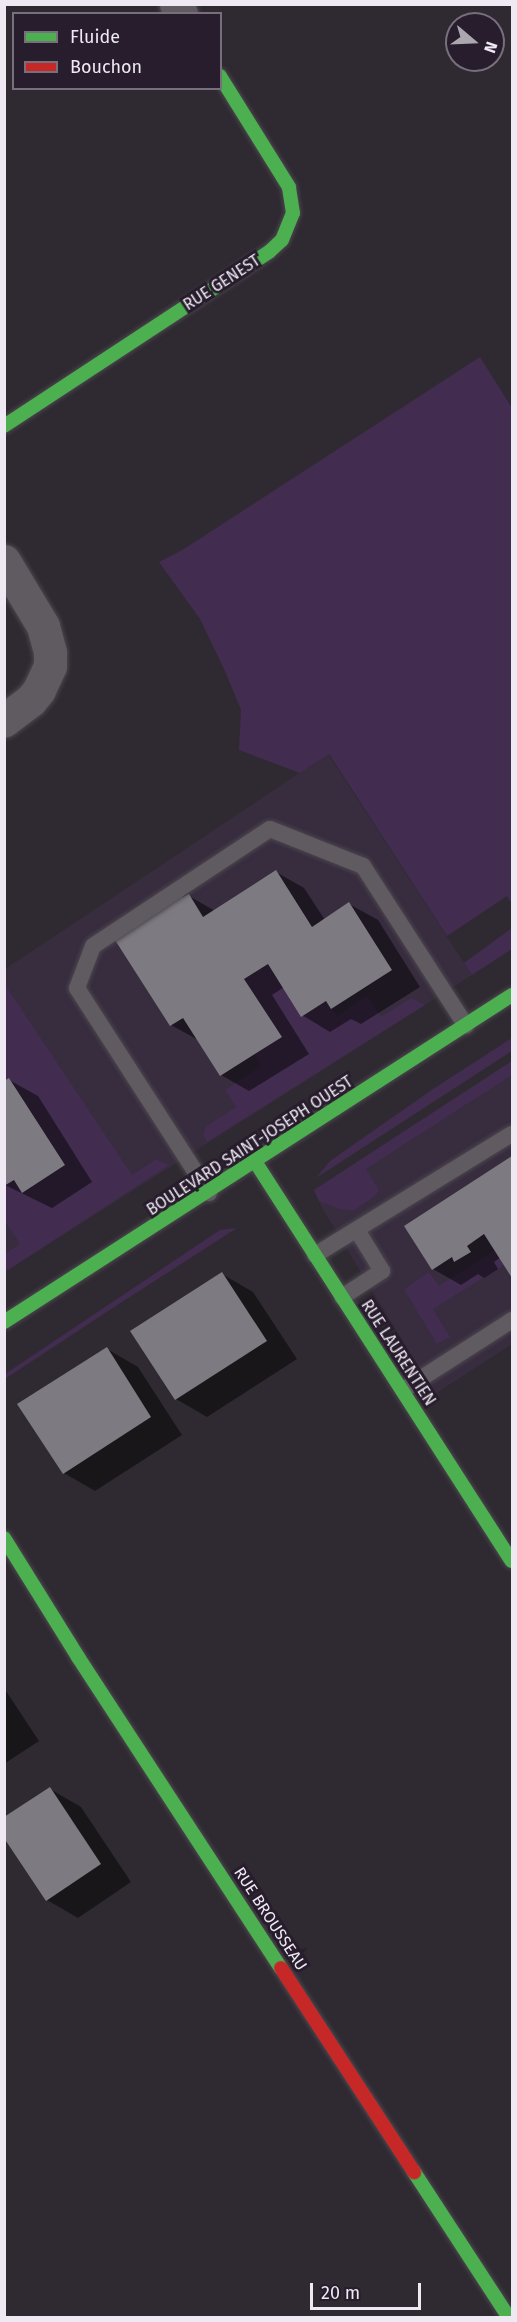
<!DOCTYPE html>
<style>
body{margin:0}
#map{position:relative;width:517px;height:2322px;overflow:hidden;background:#2f2a32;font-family:"Fira Sans",sans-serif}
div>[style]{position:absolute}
.built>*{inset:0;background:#382c3f}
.green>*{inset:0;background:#422c4f}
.shadow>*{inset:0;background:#0007}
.building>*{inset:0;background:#7e7a81}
.roads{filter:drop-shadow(0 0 2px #4b474d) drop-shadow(0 0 2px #4b474d)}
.lane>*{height:16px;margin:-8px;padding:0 8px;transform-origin:8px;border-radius:8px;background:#5f5b61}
.street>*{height:33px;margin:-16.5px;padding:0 16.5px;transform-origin:16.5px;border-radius:16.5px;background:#5f5b61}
.fast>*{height:14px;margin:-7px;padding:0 7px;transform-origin:7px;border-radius:7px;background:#4caf50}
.jam>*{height:14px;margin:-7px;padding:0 7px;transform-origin:7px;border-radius:7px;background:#c62828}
span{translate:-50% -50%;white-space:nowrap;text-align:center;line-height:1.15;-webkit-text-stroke:6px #271d2c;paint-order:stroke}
.street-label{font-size:16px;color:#efe9f3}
.frame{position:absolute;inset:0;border:6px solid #efe9f3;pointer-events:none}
.legend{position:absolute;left:12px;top:12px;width:210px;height:78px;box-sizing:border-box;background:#271d2c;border:2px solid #776f7c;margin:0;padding:8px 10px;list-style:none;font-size:18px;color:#efe9f3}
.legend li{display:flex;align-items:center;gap:12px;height:30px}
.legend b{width:30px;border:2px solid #776f7c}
.north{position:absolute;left:445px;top:12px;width:60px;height:60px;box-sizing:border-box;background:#271d2c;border:2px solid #776f7c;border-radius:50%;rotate:109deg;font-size:16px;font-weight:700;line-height:24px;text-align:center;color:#efe9f3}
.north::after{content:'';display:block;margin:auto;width:21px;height:27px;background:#aca6af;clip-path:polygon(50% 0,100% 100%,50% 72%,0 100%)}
.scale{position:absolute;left:310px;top:2283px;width:111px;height:27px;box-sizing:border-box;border:3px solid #efe9f3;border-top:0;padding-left:8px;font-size:18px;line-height:21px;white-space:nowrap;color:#efe9f3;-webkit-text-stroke:4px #271d2c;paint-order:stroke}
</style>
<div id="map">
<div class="built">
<div style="clip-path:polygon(328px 754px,472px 975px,5px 1272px,5px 969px)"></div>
<div style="clip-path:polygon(512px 1061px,512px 1344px,435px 1394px,322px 1208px,314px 1190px)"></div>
</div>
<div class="green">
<div style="clip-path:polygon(480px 357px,512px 408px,512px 904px,507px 896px,447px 936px,329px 754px,300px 773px,239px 750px,241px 710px,225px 671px,200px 619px,159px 562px,184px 549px)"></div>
<div style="clip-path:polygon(512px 928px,512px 949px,472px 975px,464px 963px)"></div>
<div style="clip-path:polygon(268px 964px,301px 1016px,326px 1001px,337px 1016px,367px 995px,381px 1017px,411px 998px,425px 1005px,207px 1142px,203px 1134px,207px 1126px,236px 1107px,225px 1090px,261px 1066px,255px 1054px,281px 1037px,244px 979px)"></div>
<div style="clip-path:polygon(4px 983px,132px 1175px,156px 1159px,169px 1165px,8px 1270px,5px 1269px,5px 1254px,20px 1244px,5px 1221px,5px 1186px,14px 1180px,23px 1193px,65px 1165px,10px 1078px,5px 1081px)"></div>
<div style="clip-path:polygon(512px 1038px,512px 1051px,316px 1178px,330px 1161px,433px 1089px)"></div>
<div style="clip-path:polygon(512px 1061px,512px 1075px,366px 1169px,379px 1190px,376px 1195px,353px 1211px,339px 1209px,319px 1201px,314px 1190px)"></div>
<div style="clip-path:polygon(237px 1228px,108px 1311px,5px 1379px,5px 1374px,220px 1230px)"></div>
<div style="clip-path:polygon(495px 1250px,504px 1265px,433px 1309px,450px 1337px,437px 1344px,404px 1289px,429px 1272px,439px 1286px)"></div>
</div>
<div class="shadow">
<div style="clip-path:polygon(276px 872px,304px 888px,325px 920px,349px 904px,378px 920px,420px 987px,361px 1024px,351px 1019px,330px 1032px,302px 1015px,284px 987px,272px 995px,309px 1054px,249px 1091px,221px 1075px,200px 1041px,171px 1025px,181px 895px,185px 898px,189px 896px,215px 911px)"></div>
<div style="clip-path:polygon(9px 1080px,38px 1096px,92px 1182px,52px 1208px,5px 1185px)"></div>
<div style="clip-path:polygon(512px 1158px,512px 1276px,501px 1257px,494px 1262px,498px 1269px,484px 1278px,478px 1274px,461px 1285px,433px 1269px,406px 1227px)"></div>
<div style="clip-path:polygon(222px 1274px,253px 1292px,297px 1359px,207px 1417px,176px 1399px)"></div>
<div style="clip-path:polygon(107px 1349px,138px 1367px,182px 1435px,95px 1491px,64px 1473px)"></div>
<div style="clip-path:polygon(4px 1688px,39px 1741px,4px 1764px)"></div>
<div style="clip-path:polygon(50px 1789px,81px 1807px,131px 1882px,78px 1918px,47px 1900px)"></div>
</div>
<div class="building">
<div style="clip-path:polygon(276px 870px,312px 927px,349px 902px,392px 970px,331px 1009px,326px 1001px,301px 1017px,268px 964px,244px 979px,282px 1037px,220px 1076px,183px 1018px,170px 1026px,115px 940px,181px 894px,183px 897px,189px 894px,203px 917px)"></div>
<div style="clip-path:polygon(9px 1078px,65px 1165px,22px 1193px,14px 1180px,4px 1186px,4px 1081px)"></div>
<div style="clip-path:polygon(512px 1156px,512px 1278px,484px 1234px,467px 1246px,471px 1252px,454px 1262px,452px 1257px,432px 1270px,404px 1226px)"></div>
<div style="clip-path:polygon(222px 1272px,267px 1341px,175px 1400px,130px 1331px)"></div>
<div style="clip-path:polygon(107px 1347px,151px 1417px,63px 1474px,17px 1404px)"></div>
<div style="clip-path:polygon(50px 1787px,101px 1864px,46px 1901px,4px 1838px,4px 1817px)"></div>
</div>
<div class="roads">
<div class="lane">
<div style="left:209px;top:1193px;width:244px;rotate:-122.8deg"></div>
<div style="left:77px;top:988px;width:45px;rotate:-69.1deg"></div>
<div style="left:93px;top:946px;width:212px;rotate:-33.5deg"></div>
<div style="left:270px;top:829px;width:100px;rotate:21.7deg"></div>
<div style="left:363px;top:866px;width:190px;rotate:57.2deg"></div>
<div style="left:315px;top:1255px;width:231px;rotate:-31.6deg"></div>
<div style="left:342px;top:1297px;width:48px;rotate:-33deg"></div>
<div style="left:382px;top:1271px;width:48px;rotate:-121.4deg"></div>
<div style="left:403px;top:1390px;width:130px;rotate:-32.7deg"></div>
</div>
<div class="street">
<div style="left:176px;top:4px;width:11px;rotate:63deg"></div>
<div style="left:4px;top:561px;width:76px;rotate:59deg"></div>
<div style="left:43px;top:626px;width:28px;rotate:75deg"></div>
<div style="left:50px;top:653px;width:13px;rotate:90deg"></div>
<div style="left:50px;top:666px;width:26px;rotate:115deg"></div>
<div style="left:39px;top:690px;width:13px;rotate:129deg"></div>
<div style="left:31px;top:700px;width:34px;rotate:143deg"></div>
</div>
<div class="fast">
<div style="left:4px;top:426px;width:318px;rotate:-33.3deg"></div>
<div style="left:270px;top:251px;width:16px;rotate:-43deg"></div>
<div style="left:282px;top:240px;width:29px;rotate:-68deg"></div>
<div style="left:293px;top:213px;width:26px;rotate:-99deg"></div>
<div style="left:289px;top:187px;width:131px;rotate:-121.9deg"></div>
<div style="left:256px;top:1163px;width:473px;rotate:57.3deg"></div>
<div style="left:4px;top:1322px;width:604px;rotate:-32.77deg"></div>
<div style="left:4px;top:1538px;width:140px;rotate:58.1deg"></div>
<div style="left:78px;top:1657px;width:371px;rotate:56.9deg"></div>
<div style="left:414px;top:2172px;width:174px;rotate:56.9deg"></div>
</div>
<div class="jam">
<div style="left:281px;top:1968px;width:244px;rotate:56.9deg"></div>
</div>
</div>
<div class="street-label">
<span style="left:222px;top:283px;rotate:-33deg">RUE GENEST</span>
<span style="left:250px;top:1146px;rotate:-33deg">BOULEVARD SAINT-JOSEPH OUEST</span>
<span style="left:398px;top:1353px;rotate:57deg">RUE LAURENTIEN</span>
<span style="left:270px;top:1919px;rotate:57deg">RUE BROUSSEAU</span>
</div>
<div class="frame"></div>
<ul class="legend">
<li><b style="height:8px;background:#4caf50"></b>Fluide</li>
<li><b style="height:8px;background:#c62828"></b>Bouchon</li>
</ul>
<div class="north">N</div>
<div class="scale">20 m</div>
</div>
